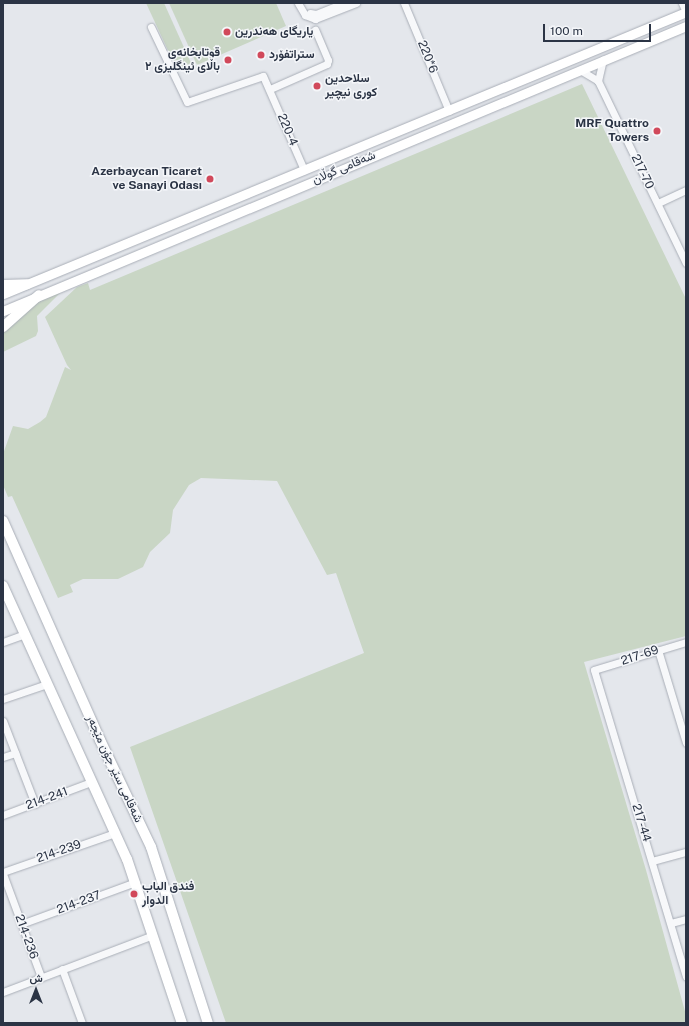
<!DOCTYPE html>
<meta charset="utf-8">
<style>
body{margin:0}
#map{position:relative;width:689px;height:1026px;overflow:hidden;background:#e4e7ec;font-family:"Public Sans",Vazirmatn,sans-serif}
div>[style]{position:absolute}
.green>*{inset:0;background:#c9d6c5}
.roads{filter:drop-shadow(0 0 1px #a9aeb7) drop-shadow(0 0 1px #a9aeb7)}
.minor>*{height:7px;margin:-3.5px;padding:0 3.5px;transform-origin:3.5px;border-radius:3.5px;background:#f7f8fa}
.major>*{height:9px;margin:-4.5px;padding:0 4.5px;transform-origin:4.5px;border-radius:4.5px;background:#fff}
.highway>*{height:10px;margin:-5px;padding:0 5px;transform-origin:5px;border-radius:5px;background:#fff}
.dots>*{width:11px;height:11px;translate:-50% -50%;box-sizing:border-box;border:2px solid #f4f6f9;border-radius:50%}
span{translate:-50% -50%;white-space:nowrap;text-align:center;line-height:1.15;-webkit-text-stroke:3px #f4f6f9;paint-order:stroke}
.poi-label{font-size:12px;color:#2b3445;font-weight:700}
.left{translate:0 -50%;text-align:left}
.right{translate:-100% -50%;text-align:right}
.street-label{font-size:12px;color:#2b3445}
.frame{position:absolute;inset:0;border:4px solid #2b3445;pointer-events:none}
.north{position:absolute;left:16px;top:970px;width:40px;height:40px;-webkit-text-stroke:3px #f4f6f9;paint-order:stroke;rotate:0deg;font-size:11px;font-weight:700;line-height:16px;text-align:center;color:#2b3445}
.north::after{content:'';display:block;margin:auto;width:14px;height:18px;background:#2b3445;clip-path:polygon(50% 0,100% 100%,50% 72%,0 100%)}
.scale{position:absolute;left:543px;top:24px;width:108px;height:18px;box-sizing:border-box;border:2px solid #2b3445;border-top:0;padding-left:5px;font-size:12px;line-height:14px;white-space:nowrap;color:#2b3445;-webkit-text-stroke:3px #f4f6f9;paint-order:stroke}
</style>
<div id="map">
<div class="green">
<div style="clip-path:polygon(146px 3px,164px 3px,191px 63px,178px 72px)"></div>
<div style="clip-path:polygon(169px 3px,276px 3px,286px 26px,197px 65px)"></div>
<div style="clip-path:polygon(582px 84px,686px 299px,686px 636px,584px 662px,646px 870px,686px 1015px,686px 1023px,226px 1023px,130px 747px,364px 653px,336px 573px,327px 575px,277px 481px,201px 478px,189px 485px,173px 510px,170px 533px,150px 552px,143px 567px,118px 579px,83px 579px,70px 585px,73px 592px,58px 598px,12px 496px,8px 497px,3px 485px,3px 454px,13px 426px,28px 429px,40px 422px,46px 417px,65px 367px,71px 370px,67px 365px,45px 317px,77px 287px,88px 283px,90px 290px)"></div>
<div style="clip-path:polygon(62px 291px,37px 316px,38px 331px,36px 336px,3px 352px,3px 332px,32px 303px)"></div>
</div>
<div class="roads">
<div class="minor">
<div style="left:298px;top:3px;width:14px;rotate:60deg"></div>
<div style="left:305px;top:15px;width:11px;rotate:22deg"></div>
<div style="left:315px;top:19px;width:44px;rotate:-21.3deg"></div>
<div style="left:404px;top:3px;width:117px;rotate:67.4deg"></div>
<div style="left:682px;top:3px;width:10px;rotate:66deg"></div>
<div style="left:310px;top:13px;width:6px;rotate:9deg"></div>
<div style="left:316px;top:14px;width:29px;rotate:-22deg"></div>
<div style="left:151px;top:27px;width:83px;rotate:64.4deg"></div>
<div style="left:187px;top:102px;width:80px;rotate:-18.9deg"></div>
<div style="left:263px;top:76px;width:103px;rotate:66.4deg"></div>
<div style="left:580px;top:70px;width:21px;rotate:31deg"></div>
<div style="left:598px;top:81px;width:202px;rotate:64.2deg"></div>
<div style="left:598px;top:81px;width:22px;rotate:-77deg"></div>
<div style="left:270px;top:89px;width:62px;rotate:-23.7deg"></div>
<div style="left:327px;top:64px;width:4px;rotate:-76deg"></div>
<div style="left:328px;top:60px;width:33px;rotate:-113deg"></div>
<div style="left:658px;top:203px;width:31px;rotate:-25deg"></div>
<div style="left:3px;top:642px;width:23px;rotate:-20deg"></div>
<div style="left:686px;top:642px;width:96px;rotate:163.1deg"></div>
<div style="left:594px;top:670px;width:320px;rotate:73.3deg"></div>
<div style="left:658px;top:650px;width:97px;rotate:73.2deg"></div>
<div style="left:3px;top:699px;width:46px;rotate:-18.8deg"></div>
<div style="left:3px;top:721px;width:89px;rotate:68.9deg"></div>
<div style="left:3px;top:757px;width:13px;rotate:-18deg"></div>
<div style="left:3px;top:815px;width:94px;rotate:-20.6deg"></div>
<div style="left:652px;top:861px;width:35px;rotate:-15deg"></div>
<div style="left:3px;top:872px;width:119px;rotate:-19.2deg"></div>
<div style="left:3px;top:874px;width:110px;rotate:69.7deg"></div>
<div style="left:671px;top:923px;width:16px;rotate:-15deg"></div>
<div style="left:21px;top:924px;width:122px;rotate:-20.1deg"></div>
<div style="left:62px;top:969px;width:58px;rotate:69.7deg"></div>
<div style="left:3px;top:992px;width:160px;rotate:-20.8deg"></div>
</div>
<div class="major">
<div style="left:3px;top:294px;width:739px;rotate:-22.43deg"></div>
<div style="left:3px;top:311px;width:740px;rotate:-22.65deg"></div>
</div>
<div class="highway">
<div style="left:3px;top:285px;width:24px;rotate:-2deg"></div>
<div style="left:3px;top:327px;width:48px;rotate:-41.6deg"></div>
<div style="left:3px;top:521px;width:240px;rotate:66.1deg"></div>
<div style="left:100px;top:740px;width:119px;rotate:64.5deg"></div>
<div style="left:151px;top:847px;width:185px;rotate:72.1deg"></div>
<div style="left:3px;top:586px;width:300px;rotate:65.6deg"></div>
<div style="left:127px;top:859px;width:173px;rotate:71.5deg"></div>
</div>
</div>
<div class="dots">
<div style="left:227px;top:32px;background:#d1495b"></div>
<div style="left:261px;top:55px;background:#d1495b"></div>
<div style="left:228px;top:60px;background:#d1495b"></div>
<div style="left:317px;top:86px;background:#d1495b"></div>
<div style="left:657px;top:131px;background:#d1495b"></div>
<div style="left:210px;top:179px;background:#d1495b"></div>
<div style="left:134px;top:894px;background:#d1495b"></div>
</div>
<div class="poi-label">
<span class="left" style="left:235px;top:32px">یاریگای هەندرین</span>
<span class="right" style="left:220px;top:60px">قوتابخانەی<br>باڵای ئینگلیزی ۲</span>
<span class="left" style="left:269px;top:55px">ستراتفۆرد</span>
<span class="left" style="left:325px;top:86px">سلاحدین<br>كوری نیچیر</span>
<span class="right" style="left:649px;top:131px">MRF Quattro<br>Towers</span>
<span class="right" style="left:202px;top:179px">Azerbaycan Ticaret<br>ve Sanayi Odası</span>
<span class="left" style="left:142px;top:894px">فندق الباب<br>الدوار</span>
</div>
<div class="street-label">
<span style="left:427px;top:57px;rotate:68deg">220*6</span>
<span style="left:287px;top:130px;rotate:67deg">220-4</span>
<span style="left:344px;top:168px;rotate:-23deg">شەقامی گوڵان</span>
<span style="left:642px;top:172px;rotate:64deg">217-70</span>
<span style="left:640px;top:656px;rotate:-18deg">217-69</span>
<span style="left:114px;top:769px;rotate:65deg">شەقامی سێر جۆن مێجەر</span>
<span style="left:47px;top:799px;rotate:-20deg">214-241</span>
<span style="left:641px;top:823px;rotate:73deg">217-44</span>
<span style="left:59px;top:852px;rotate:-19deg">214-239</span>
<span style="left:79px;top:903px;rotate:-20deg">214-237</span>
<span style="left:26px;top:937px;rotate:70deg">214-236</span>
</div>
<div class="frame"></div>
<div class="north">ش</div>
<div class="scale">100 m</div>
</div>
